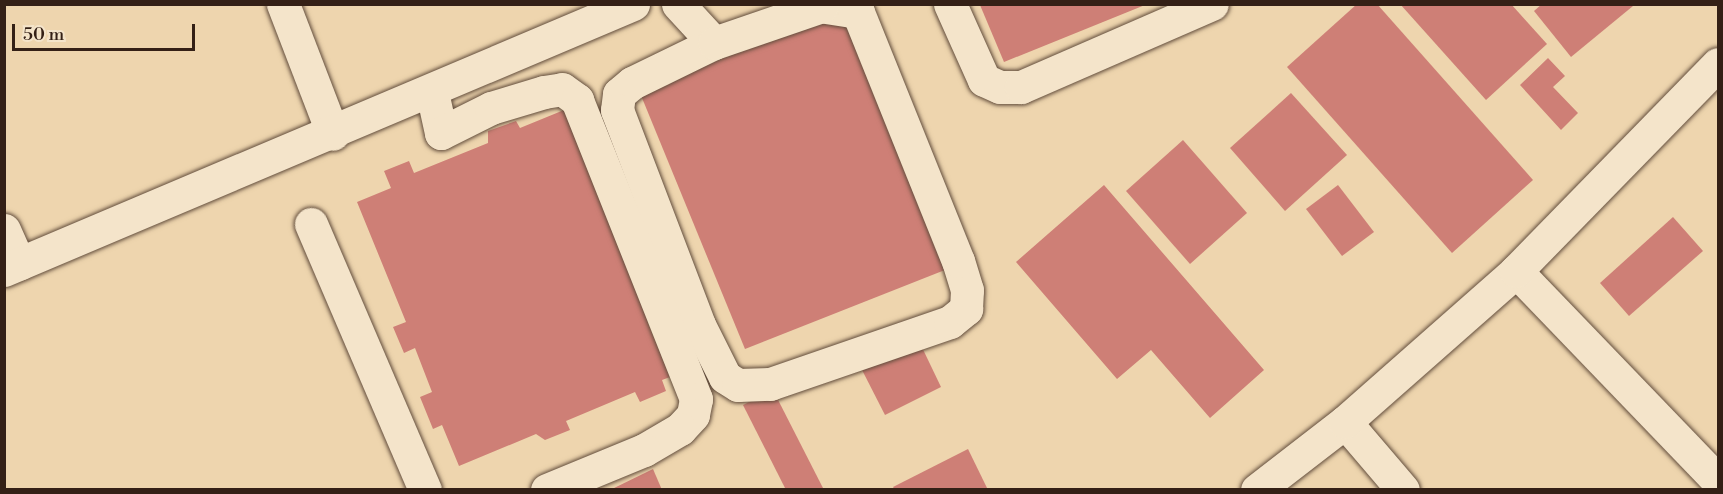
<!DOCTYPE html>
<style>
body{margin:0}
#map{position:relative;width:1723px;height:494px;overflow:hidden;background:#eed5ae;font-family:"Libre Bodoni",serif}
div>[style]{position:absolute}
.building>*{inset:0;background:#ce7f76}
.roads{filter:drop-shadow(0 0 2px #624d3c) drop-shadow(0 0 2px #624d3c)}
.minor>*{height:33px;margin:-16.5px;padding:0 16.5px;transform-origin:16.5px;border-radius:16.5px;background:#f4e4ca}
span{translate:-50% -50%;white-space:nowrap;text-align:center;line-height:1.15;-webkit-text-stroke:4.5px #f4e4ca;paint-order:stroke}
.frame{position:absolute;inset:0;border:6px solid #342016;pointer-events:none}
.scale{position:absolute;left:12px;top:24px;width:183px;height:27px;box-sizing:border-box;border:3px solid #342016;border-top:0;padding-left:8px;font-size:18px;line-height:21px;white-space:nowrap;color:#342016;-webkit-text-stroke:4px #f4e4ca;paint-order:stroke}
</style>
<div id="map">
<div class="building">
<div style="clip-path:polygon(1357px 4px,1377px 4px,1533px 180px,1452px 253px,1287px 67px)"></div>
<div style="clip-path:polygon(1400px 4px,1511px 4px,1547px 44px,1486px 100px)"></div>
<div style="clip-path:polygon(1542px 4px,1632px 4px,1633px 6px,1571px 57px,1534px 11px)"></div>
<div style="clip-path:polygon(980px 5px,1145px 5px,1004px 62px)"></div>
<div style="clip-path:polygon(844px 8px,955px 266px,745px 349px,640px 93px)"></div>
<div style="clip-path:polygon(1548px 58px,1565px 76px,1553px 87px,1578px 113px,1561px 130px,1520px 85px)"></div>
<div style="clip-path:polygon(1291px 93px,1347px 155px,1285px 211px,1230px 148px)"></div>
<div style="clip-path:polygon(564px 110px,657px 320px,648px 323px,670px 377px,662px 380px,666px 391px,640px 402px,635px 392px,566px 421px,570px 430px,545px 440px,536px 434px,459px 466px,442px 425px,433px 429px,420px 397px,432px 392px,415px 348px,404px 353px,393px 327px,406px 322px,357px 202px,391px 188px,384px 171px,409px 161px,414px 173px,488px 143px,488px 131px,516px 121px,520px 128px)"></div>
<div style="clip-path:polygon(1183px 140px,1247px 213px,1190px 264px,1126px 191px)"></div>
<div style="clip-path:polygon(1104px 185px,1264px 370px,1210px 418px,1151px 350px,1117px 379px,1016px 262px)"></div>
<div style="clip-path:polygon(1338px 185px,1374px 232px,1342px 256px,1306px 209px)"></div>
<div style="clip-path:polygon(1673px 217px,1703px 251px,1629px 316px,1600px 283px)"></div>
<div style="clip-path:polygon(918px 339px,941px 387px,885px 415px,861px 368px)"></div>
<div style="clip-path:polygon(773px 390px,824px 490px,786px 490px,743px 405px)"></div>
<div style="clip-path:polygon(968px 449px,988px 490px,895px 490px,893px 487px)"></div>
<div style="clip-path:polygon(653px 469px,662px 490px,610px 490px)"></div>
</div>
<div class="roads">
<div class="minor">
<div style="left:283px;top:4px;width:139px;rotate:69deg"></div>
<div style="left:678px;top:4px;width:53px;rotate:47.3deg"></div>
<div style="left:714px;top:43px;width:91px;rotate:154deg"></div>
<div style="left:632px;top:83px;width:17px;rotate:140deg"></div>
<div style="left:619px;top:94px;width:16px;rotate:97deg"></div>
<div style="left:617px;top:110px;width:230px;rotate:69.1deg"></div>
<div style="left:699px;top:325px;width:58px;rotate:63.4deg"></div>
<div style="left:725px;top:377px;width:15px;rotate:32deg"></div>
<div style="left:738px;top:385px;width:32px;rotate:-2deg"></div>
<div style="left:770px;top:384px;width:190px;rotate:-19deg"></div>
<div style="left:950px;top:322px;width:21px;rotate:-39deg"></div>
<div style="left:966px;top:309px;width:19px;rotate:-87deg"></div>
<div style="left:967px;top:290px;width:30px;rotate:-107deg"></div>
<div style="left:958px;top:261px;width:268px;rotate:-111.9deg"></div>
<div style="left:858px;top:12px;width:36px;rotate:-171deg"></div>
<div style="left:822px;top:6px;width:114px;rotate:161.1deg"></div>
<div style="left:950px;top:4px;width:83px;rotate:65.9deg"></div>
<div style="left:984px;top:80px;width:17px;rotate:24deg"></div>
<div style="left:1000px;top:87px;width:21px"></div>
<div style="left:1021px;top:87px;width:208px;rotate:-23.5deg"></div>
<div style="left:432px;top:92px;width:42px;rotate:77.6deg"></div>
<div style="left:441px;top:133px;width:56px;rotate:-26.6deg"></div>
<div style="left:491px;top:108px;width:55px;rotate:-16.8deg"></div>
<div style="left:544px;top:92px;width:18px;rotate:-9deg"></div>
<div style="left:562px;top:89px;width:19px;rotate:36deg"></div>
<div style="left:577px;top:100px;width:322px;rotate:68.3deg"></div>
<div style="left:696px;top:399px;width:16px;rotate:101deg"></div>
<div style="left:693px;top:415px;width:19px;rotate:133deg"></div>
<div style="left:680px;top:429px;width:42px;rotate:149.7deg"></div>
<div style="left:644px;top:450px;width:105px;rotate:157.6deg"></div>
<div style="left:311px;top:224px;width:289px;rotate:66.8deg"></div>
<div style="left:4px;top:230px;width:37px;rotate:66deg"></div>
<div style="left:4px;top:270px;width:683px;rotate:-22.92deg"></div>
<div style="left:1516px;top:271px;width:291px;rotate:46.1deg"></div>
<div style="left:1345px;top:422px;width:89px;rotate:49.5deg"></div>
<div style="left:1257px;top:490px;width:111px;rotate:-37.7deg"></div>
<div style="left:1345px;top:422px;width:228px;rotate:-41.4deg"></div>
<div style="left:1516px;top:271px;width:289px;rotate:-45.7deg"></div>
</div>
</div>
<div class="frame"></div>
<div class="scale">50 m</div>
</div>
